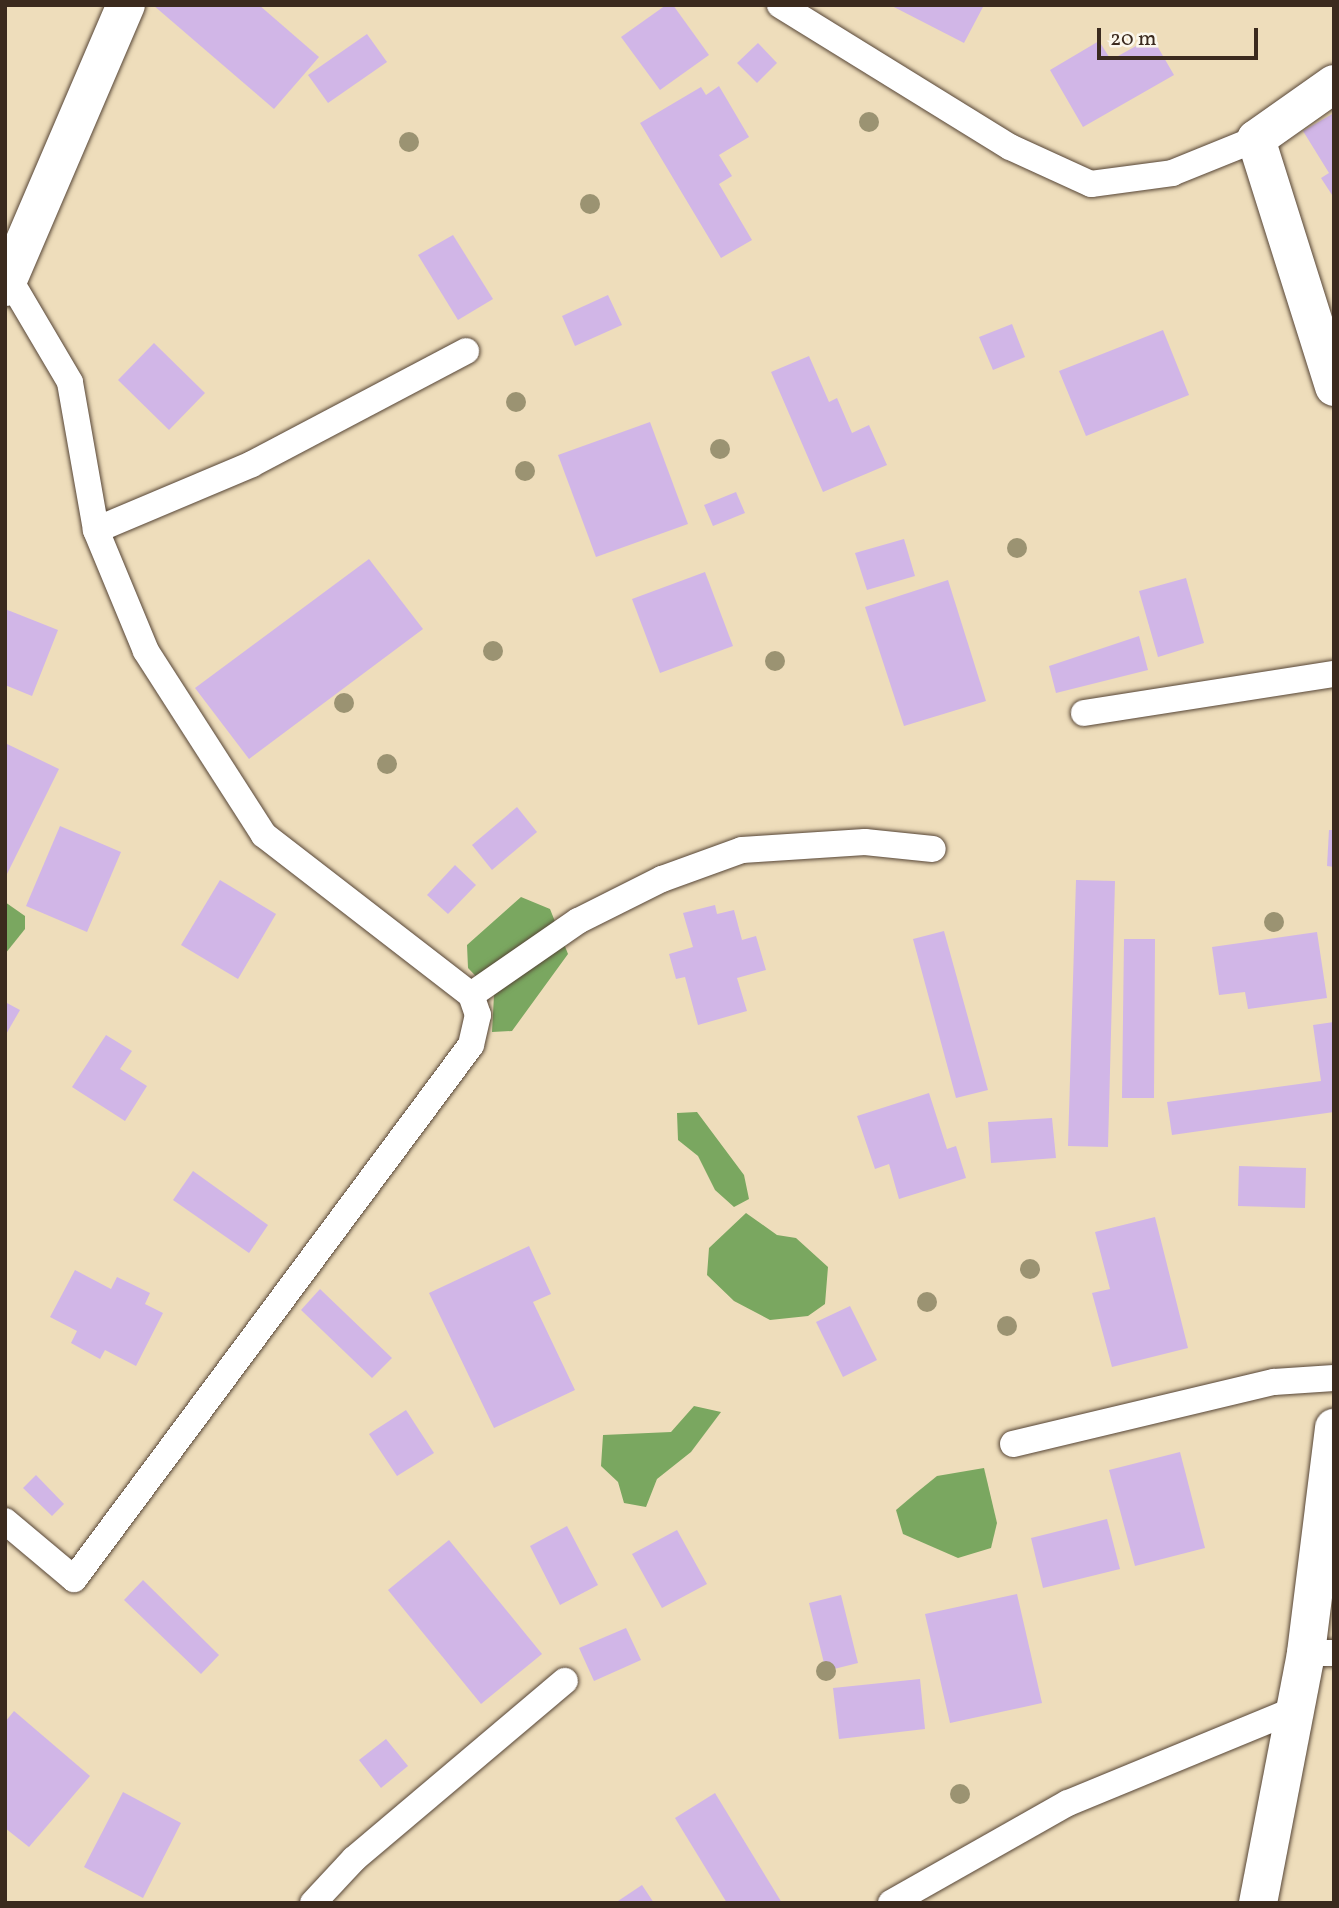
<!DOCTYPE html>
<style>
body{margin:0}
#map{position:relative;width:1339px;height:1908px;overflow:hidden;background:#edb;font-family:Vollkorn,serif}
div>[style]{position:absolute}
.forest>*{inset:0;background:#7aa760}
.building>*{inset:0;background:#d1b6e7}
.roads{filter:drop-shadow(0 0 2px #564536) drop-shadow(0 0 2px #564536)}
.service>*{height:26px;margin:-13px;padding:0 13px;transform-origin:13px;border-radius:13px;background:#fff}
.minor>*{height:38px;margin:-19px;padding:0 19px;transform-origin:19px;border-radius:19px;background:#fff}
.trees>*{width:20px;height:20px;margin:-10px;border-radius:50%;background:#9b9372}
span{translate:-50% -50%;white-space:nowrap;text-align:center;line-height:1.15;-webkit-text-stroke:5px #fbf7ec;paint-order:stroke}
.frame{position:absolute;inset:0;border:7px solid #3b2a1e;pointer-events:none}
.scale{position:absolute;left:1097px;top:28px;width:161px;height:32px;box-sizing:border-box;border:4px solid #3b2a1e;border-top:0;padding-left:9px;font-size:21px;line-height:24px;white-space:nowrap;color:#3b2a1e;-webkit-text-stroke:5px #fbf7ec;paint-order:stroke}
</style>
<div id="map">
<div class="forest">
<div style="clip-path:polygon(521px 897px,550px 909px,568px 954px,512px 1031px,492px 1032px,494px 995px,468px 968px,467px 945px)"></div>
<div style="clip-path:polygon(5px 902px,25px 916px,25px 929px,5px 954px)"></div>
<div style="clip-path:polygon(697px 1112px,744px 1175px,749px 1199px,734px 1207px,715px 1190px,698px 1156px,678px 1140px,677px 1113px)"></div>
<div style="clip-path:polygon(746px 1213px,777px 1235px,796px 1238px,828px 1267px,825px 1304px,808px 1316px,770px 1320px,734px 1301px,707px 1275px,709px 1248px)"></div>
<div style="clip-path:polygon(694px 1406px,721px 1412px,691px 1452px,657px 1479px,646px 1507px,624px 1503px,618px 1482px,601px 1466px,603px 1435px,671px 1432px)"></div>
<div style="clip-path:polygon(984px 1468px,997px 1523px,991px 1548px,958px 1558px,903px 1534px,896px 1510px,916px 1493px,937px 1476px)"></div>
</div>
<div class="building">
<div style="clip-path:polygon(153px 5px,259px 5px,319px 57px,274px 109px)"></div>
<div style="clip-path:polygon(666px 5px,673px 5px,709px 55px,660px 90px,621px 37px)"></div>
<div style="clip-path:polygon(890px 5px,984px 5px,964px 43px)"></div>
<div style="clip-path:polygon(367px 34px,387px 62px,328px 103px,308px 75px)"></div>
<div style="clip-path:polygon(1152px 37px,1174px 75px,1083px 127px,1050px 70px,1099px 41px,1111px 60px)"></div>
<div style="clip-path:polygon(758px 43px,777px 63px,757px 83px,737px 63px)"></div>
<div style="clip-path:polygon(719px 86px,749px 137px,719px 155px,732px 176px,719px 184px,752px 240px,721px 258px,640px 123px,701px 87px,706px 95px)"></div>
<div style="clip-path:polygon(1334px 113px,1334px 198px,1321px 178px,1329px 173px,1303px 131px)"></div>
<div style="clip-path:polygon(453px 235px,493px 299px,458px 320px,418px 255px)"></div>
<div style="clip-path:polygon(608px 295px,622px 325px,575px 346px,562px 316px)"></div>
<div style="clip-path:polygon(1012px 324px,1025px 357px,993px 370px,979px 337px)"></div>
<div style="clip-path:polygon(1163px 330px,1189px 395px,1086px 436px,1059px 371px)"></div>
<div style="clip-path:polygon(154px 343px,205px 393px,169px 430px,118px 380px)"></div>
<div style="clip-path:polygon(809px 356px,829px 402px,837px 398px,852px 433px,869px 425px,887px 465px,823px 492px,771px 372px)"></div>
<div style="clip-path:polygon(650px 422px,688px 524px,596px 557px,558px 455px)"></div>
<div style="clip-path:polygon(736px 492px,745px 513px,713px 526px,704px 505px)"></div>
<div style="clip-path:polygon(904px 539px,915px 576px,867px 590px,855px 553px)"></div>
<div style="clip-path:polygon(369px 559px,423px 629px,249px 759px,195px 688px)"></div>
<div style="clip-path:polygon(705px 572px,733px 646px,660px 673px,632px 599px)"></div>
<div style="clip-path:polygon(1186px 578px,1204px 643px,1158px 657px,1139px 591px)"></div>
<div style="clip-path:polygon(948px 580px,986px 701px,904px 726px,865px 607px)"></div>
<div style="clip-path:polygon(5px 609px,58px 630px,32px 696px,5px 685px)"></div>
<div style="clip-path:polygon(1139px 636px,1148px 670px,1056px 693px,1049px 666px)"></div>
<div style="clip-path:polygon(5px 743px,59px 769px,5px 878px)"></div>
<div style="clip-path:polygon(517px 807px,537px 832px,492px 870px,472px 845px)"></div>
<div style="clip-path:polygon(60px 826px,121px 852px,87px 932px,26px 906px)"></div>
<div style="clip-path:polygon(1329px 830px,1334px 830px,1334px 867px,1327px 866px)"></div>
<div style="clip-path:polygon(455px 865px,476px 885px,448px 914px,427px 895px)"></div>
<div style="clip-path:polygon(220px 880px,276px 914px,238px 979px,181px 945px)"></div>
<div style="clip-path:polygon(1076px 880px,1115px 881px,1108px 1147px,1068px 1146px)"></div>
<div style="clip-path:polygon(715px 905px,717px 914px,734px 910px,742px 940px,756px 936px,766px 970px,737px 978px,747px 1011px,698px 1025px,685px 977px,676px 979px,669px 954px,693px 947px,683px 913px)"></div>
<div style="clip-path:polygon(944px 931px,988px 1090px,956px 1098px,913px 939px)"></div>
<div style="clip-path:polygon(1317px 932px,1327px 998px,1248px 1009px,1245px 992px,1219px 995px,1212px 947px)"></div>
<div style="clip-path:polygon(1124px 939px,1155px 939px,1154px 1098px,1122px 1098px)"></div>
<div style="clip-path:polygon(5px 1002px,20px 1010px,5px 1036px)"></div>
<div style="clip-path:polygon(1334px 1022px,1334px 1112px,1172px 1135px,1167px 1102px,1321px 1081px,1313px 1025px)"></div>
<div style="clip-path:polygon(106px 1035px,132px 1051px,120px 1069px,147px 1086px,125px 1121px,72px 1087px)"></div>
<div style="clip-path:polygon(929px 1093px,947px 1149px,956px 1146px,966px 1178px,899px 1199px,889px 1164px,875px 1169px,857px 1116px)"></div>
<div style="clip-path:polygon(1052px 1118px,1056px 1158px,991px 1163px,988px 1122px)"></div>
<div style="clip-path:polygon(1239px 1166px,1306px 1168px,1305px 1208px,1238px 1206px)"></div>
<div style="clip-path:polygon(193px 1171px,268px 1225px,249px 1253px,173px 1200px)"></div>
<div style="clip-path:polygon(1155px 1217px,1188px 1348px,1112px 1367px,1092px 1293px,1110px 1289px,1095px 1232px)"></div>
<div style="clip-path:polygon(529px 1246px,551px 1294px,533px 1302px,575px 1390px,494px 1428px,429px 1293px)"></div>
<div style="clip-path:polygon(75px 1270px,111px 1289px,117px 1277px,150px 1293px,145px 1304px,163px 1313px,136px 1366px,105px 1350px,100px 1359px,71px 1343px,77px 1331px,50px 1317px)"></div>
<div style="clip-path:polygon(320px 1289px,392px 1358px,372px 1378px,301px 1310px)"></div>
<div style="clip-path:polygon(850px 1306px,877px 1360px,843px 1377px,816px 1322px)"></div>
<div style="clip-path:polygon(406px 1410px,434px 1453px,397px 1476px,369px 1434px)"></div>
<div style="clip-path:polygon(1180px 1452px,1205px 1548px,1135px 1566px,1109px 1470px)"></div>
<div style="clip-path:polygon(36px 1475px,64px 1504px,52px 1516px,23px 1488px)"></div>
<div style="clip-path:polygon(1107px 1519px,1120px 1569px,1043px 1588px,1031px 1538px)"></div>
<div style="clip-path:polygon(567px 1526px,598px 1585px,560px 1605px,530px 1546px)"></div>
<div style="clip-path:polygon(677px 1530px,707px 1584px,662px 1608px,632px 1554px)"></div>
<div style="clip-path:polygon(449px 1540px,542px 1654px,481px 1704px,388px 1590px)"></div>
<div style="clip-path:polygon(143px 1580px,219px 1655px,201px 1674px,124px 1600px)"></div>
<div style="clip-path:polygon(1017px 1594px,1042px 1703px,950px 1723px,925px 1614px)"></div>
<div style="clip-path:polygon(841px 1595px,858px 1663px,826px 1671px,809px 1603px)"></div>
<div style="clip-path:polygon(626px 1628px,641px 1660px,594px 1681px,579px 1648px)"></div>
<div style="clip-path:polygon(920px 1679px,925px 1729px,839px 1739px,833px 1688px)"></div>
<div style="clip-path:polygon(14px 1711px,90px 1776px,29px 1847px,5px 1828px,5px 1722px)"></div>
<div style="clip-path:polygon(386px 1739px,408px 1766px,381px 1788px,359px 1760px)"></div>
<div style="clip-path:polygon(123px 1792px,181px 1823px,143px 1898px,84px 1867px)"></div>
<div style="clip-path:polygon(715px 1793px,782px 1903px,727px 1903px,675px 1818px)"></div>
<div style="clip-path:polygon(642px 1885px,654px 1903px,615px 1903px)"></div>
</div>
<div class="roads">
<div class="service">
<div style="left:780px;top:5px;width:270px;rotate:31.7deg"></div>
<div style="left:1010px;top:147px;width:89px;rotate:24.6deg"></div>
<div style="left:1091px;top:184px;width:82px;rotate:-7.7deg"></div>
<div style="left:1172px;top:173px;width:91px;rotate:-22deg"></div>
<div style="left:96px;top:530px;width:169px;rotate:-22.9deg"></div>
<div style="left:252px;top:464px;width:242px;rotate:-27.8deg"></div>
<div style="left:1084px;top:713px;width:253px;rotate:-8.9deg"></div>
<div style="left:471px;top:995px;width:130px;rotate:-34.7deg"></div>
<div style="left:578px;top:921px;width:94px;rotate:-26.6deg"></div>
<div style="left:662px;top:879px;width:85px;rotate:-19.9deg"></div>
<div style="left:742px;top:850px;width:123px;rotate:-3.7deg"></div>
<div style="left:865px;top:842px;width:68px;rotate:5.9deg"></div>
<div style="left:1013px;top:1444px;width:268px;rotate:-13.4deg"></div>
<div style="left:1274px;top:1382px;width:60px;rotate:-3.8deg"></div>
<div style="left:5px;top:1521px;width:90px;rotate:40deg"></div>
<div style="left:74px;top:1579px;width:665px;rotate:-53.37deg"></div>
<div style="left:471px;top:1045px;width:31px;rotate:-77deg"></div>
<div style="left:478px;top:1015px;width:21px;rotate:-109deg"></div>
<div style="left:471px;top:995px;width:262px;rotate:-142.3deg"></div>
<div style="left:264px;top:835px;width:219px;rotate:-122.7deg"></div>
<div style="left:146px;top:651px;width:131px;rotate:-112.5deg"></div>
<div style="left:96px;top:530px;width:150px;rotate:-100deg"></div>
<div style="left:70px;top:382px;width:118px;rotate:-120.5deg"></div>
<div style="left:1306px;top:1653px;width:28px"></div>
<div style="left:313px;top:1903px;width:60px;rotate:-47deg"></div>
<div style="left:354px;top:1859px;width:276px;rotate:-40.2deg"></div>
<div style="left:891px;top:1903px;width:203px;rotate:-29.5deg"></div>
<div style="left:1068px;top:1803px;width:241px;rotate:-22.4deg"></div>
</div>
<div class="minor">
<div style="left:1334px;top:84px;width:95px;rotate:144.8deg"></div>
<div style="left:1256px;top:139px;width:260px;rotate:72.5deg"></div>
<div style="left:5px;top:287px;width:307px;rotate:-66.8deg"></div>
<div style="left:1258px;top:1903px;width:255px;rotate:-79.1deg"></div>
<div style="left:1306px;top:1653px;width:227px;rotate:-82.9deg"></div>
</div>
</div>
<div class="trees">
<div style="left:869px;top:122px"></div>
<div style="left:409px;top:142px"></div>
<div style="left:590px;top:204px"></div>
<div style="left:516px;top:402px"></div>
<div style="left:720px;top:449px"></div>
<div style="left:525px;top:471px"></div>
<div style="left:1017px;top:548px"></div>
<div style="left:493px;top:651px"></div>
<div style="left:775px;top:661px"></div>
<div style="left:344px;top:703px"></div>
<div style="left:387px;top:764px"></div>
<div style="left:1274px;top:922px"></div>
<div style="left:1030px;top:1269px"></div>
<div style="left:927px;top:1302px"></div>
<div style="left:1007px;top:1326px"></div>
<div style="left:826px;top:1671px"></div>
<div style="left:960px;top:1794px"></div>
</div>
<div class="frame"></div>
<div class="scale">20 m</div>
</div>
